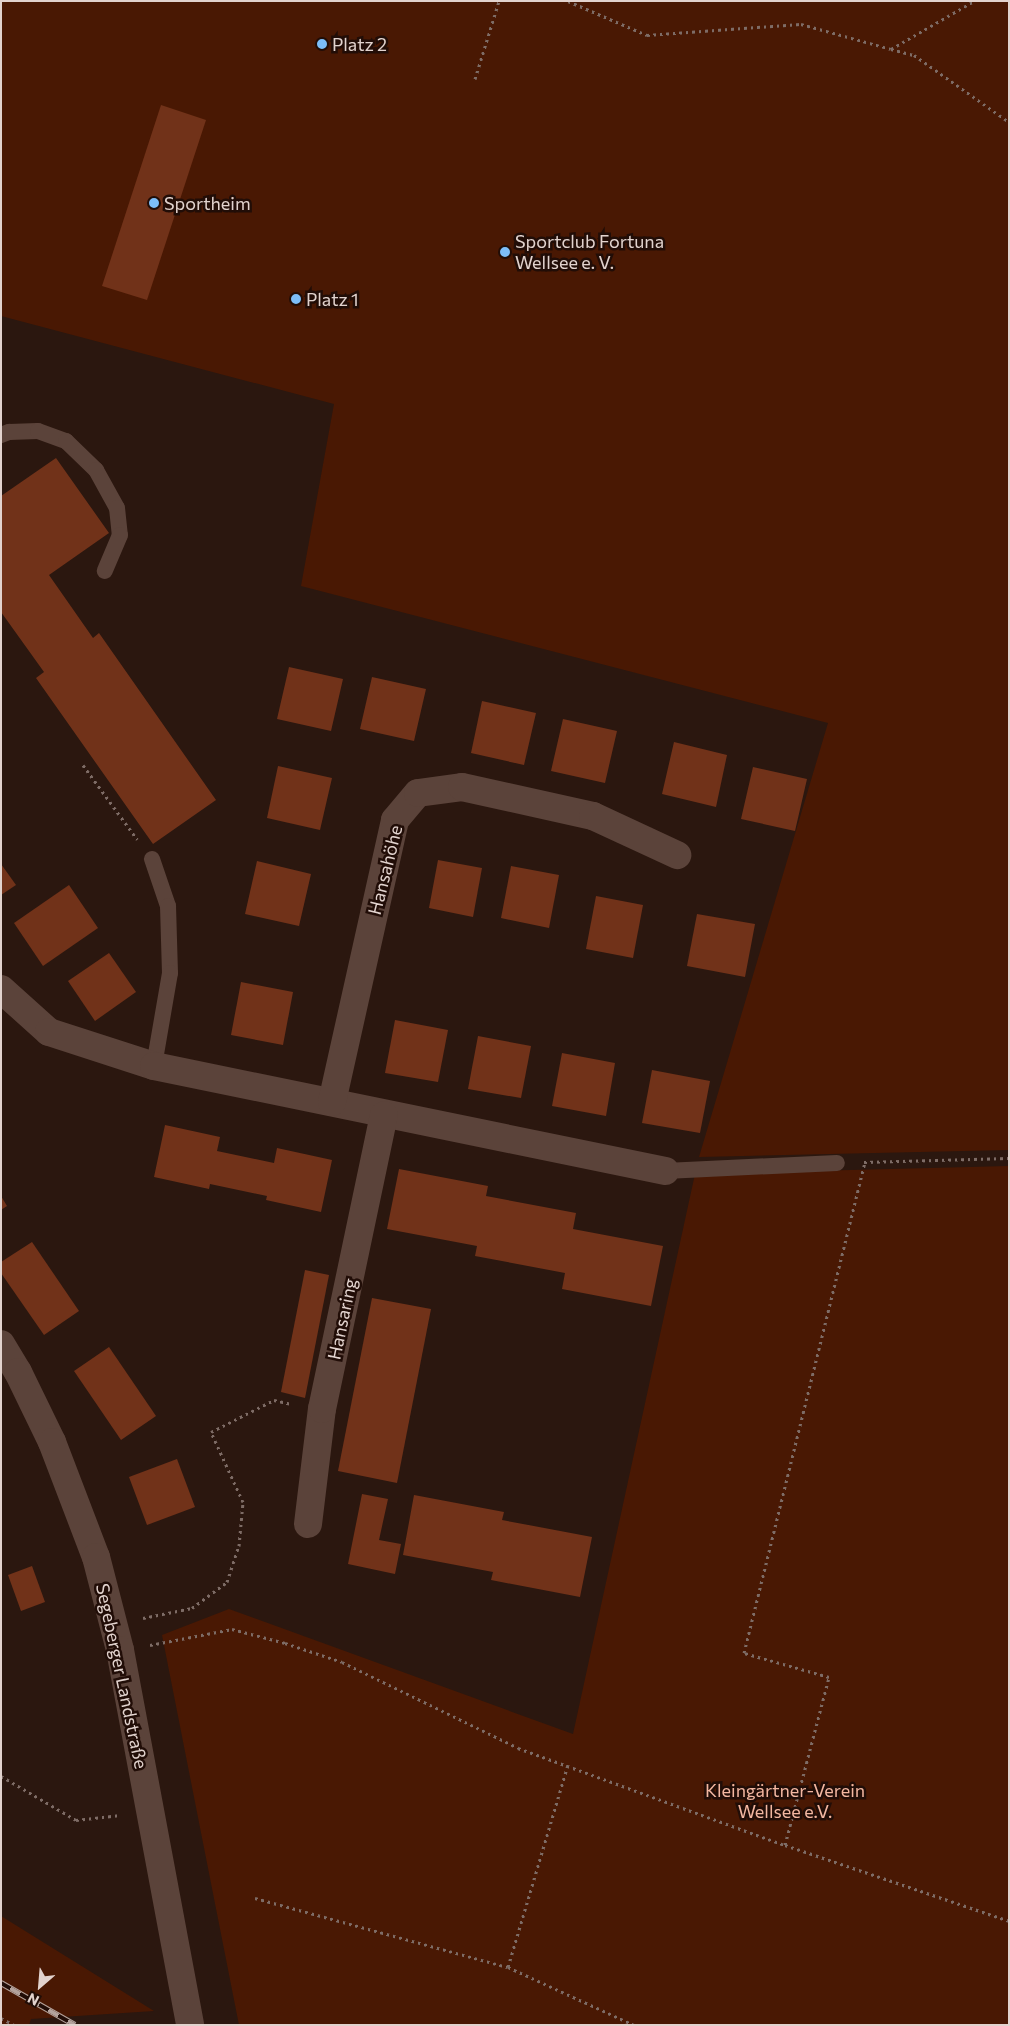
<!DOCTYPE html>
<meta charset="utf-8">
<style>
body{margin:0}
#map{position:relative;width:1010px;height:2026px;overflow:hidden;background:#2b170f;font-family:Commissioner,sans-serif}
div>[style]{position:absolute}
.green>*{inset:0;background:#491803}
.building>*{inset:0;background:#713219}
.path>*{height:3px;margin-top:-1.5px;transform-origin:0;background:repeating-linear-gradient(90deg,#7e6c66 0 2.5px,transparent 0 6.5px)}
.lane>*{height:16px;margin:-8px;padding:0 8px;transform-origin:8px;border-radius:8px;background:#5b433a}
.street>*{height:28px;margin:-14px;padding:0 14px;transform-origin:14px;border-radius:14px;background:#5b433a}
.rail>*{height:5.5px;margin-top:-2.75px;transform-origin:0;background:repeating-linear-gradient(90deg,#210d07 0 11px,#b3a39d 0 22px);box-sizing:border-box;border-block:1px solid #b3a39d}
.dots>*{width:14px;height:14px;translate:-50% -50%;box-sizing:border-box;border:2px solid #210d07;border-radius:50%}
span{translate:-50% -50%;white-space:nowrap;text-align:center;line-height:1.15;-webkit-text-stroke:5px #210d07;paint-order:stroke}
.poi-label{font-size:18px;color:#e2d3ce}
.left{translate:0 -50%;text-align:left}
.street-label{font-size:18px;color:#e2d3ce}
.park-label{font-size:18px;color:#f3b7a1}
.frame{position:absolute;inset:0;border:2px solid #e2d3ce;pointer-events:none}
.north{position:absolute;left:15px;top:1961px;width:50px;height:50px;-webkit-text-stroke:4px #210d07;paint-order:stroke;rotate:207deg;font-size:14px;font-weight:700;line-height:20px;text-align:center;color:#e2d3ce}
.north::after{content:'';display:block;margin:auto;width:18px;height:22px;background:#e2d3ce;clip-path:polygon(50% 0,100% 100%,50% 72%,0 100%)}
</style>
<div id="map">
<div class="green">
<div style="clip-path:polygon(1px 1px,1009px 1px,1009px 1150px,699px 1157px,828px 723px,301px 586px,334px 404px,1px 316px)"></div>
<div style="clip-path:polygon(1009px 1166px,1009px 2025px,239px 2025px,162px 1635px,229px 1609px,573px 1734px,695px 1174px)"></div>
<div style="clip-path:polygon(1px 1916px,154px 2011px,31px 2019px,29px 2025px,1px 2025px)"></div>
</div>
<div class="building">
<div style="clip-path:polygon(161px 105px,206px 120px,147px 300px,102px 286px)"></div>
<div style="clip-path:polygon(56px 458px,109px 533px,49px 575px,93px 638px,99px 633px,216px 800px,153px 844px,36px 678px,44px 672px,1px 612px,1px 496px)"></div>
<div style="clip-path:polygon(289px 667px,343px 679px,331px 731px,277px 719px)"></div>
<div style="clip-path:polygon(372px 677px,426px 689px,414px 741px,360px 729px)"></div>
<div style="clip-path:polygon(482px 701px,536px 713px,524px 765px,471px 753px)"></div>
<div style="clip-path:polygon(563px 719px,617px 731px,605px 783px,551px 771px)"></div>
<div style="clip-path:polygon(674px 742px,727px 755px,716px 807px,662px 794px)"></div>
<div style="clip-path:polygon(278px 766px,332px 778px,320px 830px,267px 818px)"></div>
<div style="clip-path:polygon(753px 767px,807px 779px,795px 831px,741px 819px)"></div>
<div style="clip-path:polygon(438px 860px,482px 868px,473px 917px,429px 908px)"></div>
<div style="clip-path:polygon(257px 861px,311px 874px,299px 926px,245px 914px)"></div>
<div style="clip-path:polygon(1px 864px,16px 885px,1px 895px)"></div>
<div style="clip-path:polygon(511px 866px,559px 875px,549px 928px,501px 918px)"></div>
<div style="clip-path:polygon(69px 885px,98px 928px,43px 966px,14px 923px)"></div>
<div style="clip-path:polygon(596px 896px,643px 905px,633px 958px,586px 949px)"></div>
<div style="clip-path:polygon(697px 914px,755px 924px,745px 977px,687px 966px)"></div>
<div style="clip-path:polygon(109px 953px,136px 992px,95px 1021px,68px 981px)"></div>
<div style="clip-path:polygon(241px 982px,293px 992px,283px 1045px,231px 1035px)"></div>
<div style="clip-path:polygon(395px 1020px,448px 1030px,438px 1082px,385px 1073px)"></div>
<div style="clip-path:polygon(478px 1036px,531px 1046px,521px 1098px,468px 1089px)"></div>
<div style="clip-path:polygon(562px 1053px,615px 1063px,606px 1116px,552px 1106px)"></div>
<div style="clip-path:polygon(652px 1070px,710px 1081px,700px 1133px,642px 1123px)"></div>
<div style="clip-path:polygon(165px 1125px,220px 1137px,217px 1151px,274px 1163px,277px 1148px,332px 1160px,321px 1212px,266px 1200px,267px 1196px,210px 1184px,209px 1189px,154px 1177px)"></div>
<div style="clip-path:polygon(399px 1169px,488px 1186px,486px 1196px,576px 1213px,573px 1229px,663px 1246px,651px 1306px,562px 1289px,565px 1273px,475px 1256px,477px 1246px,387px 1229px)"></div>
<div style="clip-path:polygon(1px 1196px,7px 1206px,1px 1210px)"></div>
<div style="clip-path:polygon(32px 1242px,79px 1311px,44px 1335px,1px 1273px,1px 1262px)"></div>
<div style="clip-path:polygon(305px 1270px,329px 1275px,305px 1398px,281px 1392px)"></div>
<div style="clip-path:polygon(372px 1298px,431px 1309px,397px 1483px,338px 1471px)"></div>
<div style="clip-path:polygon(109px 1347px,156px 1416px,121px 1440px,74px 1371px)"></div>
<div style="clip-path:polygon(177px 1459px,195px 1507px,147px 1525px,129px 1477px)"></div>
<div style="clip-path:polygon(362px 1494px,388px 1499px,379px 1540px,401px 1544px,395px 1574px,348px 1564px)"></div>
<div style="clip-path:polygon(414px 1495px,504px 1512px,502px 1520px,592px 1537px,580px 1597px,491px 1580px,493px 1572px,403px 1555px)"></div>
<div style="clip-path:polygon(32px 1566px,45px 1602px,21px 1611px,8px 1575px)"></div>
</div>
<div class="path">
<div style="left:568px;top:1px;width:86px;rotate:23.3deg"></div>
<div style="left:647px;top:35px;width:154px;rotate:-4.1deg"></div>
<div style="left:801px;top:24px;width:93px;rotate:15.5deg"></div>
<div style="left:891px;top:49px;width:24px;rotate:15deg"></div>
<div style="left:914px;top:55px;width:116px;rotate:35.2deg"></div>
<div style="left:891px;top:49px;width:96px;rotate:-30deg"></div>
<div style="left:475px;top:79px;width:82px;rotate:-72.9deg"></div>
<div style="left:83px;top:765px;width:92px;rotate:53.9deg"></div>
<div style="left:864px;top:1162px;width:145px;rotate:-1.6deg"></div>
<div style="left:143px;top:1618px;width:50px;rotate:-11.5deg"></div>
<div style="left:192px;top:1608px;width:44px;rotate:-36.6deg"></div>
<div style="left:227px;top:1582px;width:38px;rotate:-72deg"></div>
<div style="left:239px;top:1546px;width:44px;rotate:-84.8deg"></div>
<div style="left:243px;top:1502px;width:77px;rotate:-114.6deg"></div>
<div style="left:211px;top:1432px;width:71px;rotate:-26.9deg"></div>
<div style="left:274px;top:1400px;width:18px;rotate:13deg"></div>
<div style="left:150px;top:1645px;width:84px;rotate:-11deg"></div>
<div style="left:232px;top:1629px;width:55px;rotate:14.8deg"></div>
<div style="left:285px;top:1643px;width:60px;rotate:18.4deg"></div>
<div style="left:342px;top:1662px;width:196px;rotate:26deg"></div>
<div style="left:518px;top:1748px;width:284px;rotate:20deg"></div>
<div style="left:785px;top:1845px;width:237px;rotate:18.7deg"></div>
<div style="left:1px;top:1776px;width:87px;rotate:30.4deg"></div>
<div style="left:76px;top:1820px;width:45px;rotate:-6.3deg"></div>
<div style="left:785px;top:1845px;width:174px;rotate:-75.3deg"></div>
<div style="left:829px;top:1677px;width:88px;rotate:-164.2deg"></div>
<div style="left:744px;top:1653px;width:506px;rotate:-76.16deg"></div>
<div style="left:255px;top:1898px;width:262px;rotate:15.3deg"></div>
<div style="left:508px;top:1967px;width:139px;rotate:24.7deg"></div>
<div style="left:508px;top:1967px;width:211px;rotate:-73.5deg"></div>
<div style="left:1px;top:2018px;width:15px;rotate:28deg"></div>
</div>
<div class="lane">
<div style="left:1px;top:435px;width:9px;rotate:-21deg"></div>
<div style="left:9px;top:432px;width:29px;rotate:-2deg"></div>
<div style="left:38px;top:431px;width:30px;rotate:20deg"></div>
<div style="left:66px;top:441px;width:42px;rotate:44deg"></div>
<div style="left:96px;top:470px;width:43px;rotate:61.1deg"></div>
<div style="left:117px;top:508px;width:27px;rotate:84deg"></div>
<div style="left:120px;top:535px;width:39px;rotate:113deg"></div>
<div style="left:152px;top:859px;width:50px;rotate:71.2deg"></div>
<div style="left:168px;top:906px;width:67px;rotate:88.3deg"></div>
<div style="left:170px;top:973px;width:94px;rotate:99.8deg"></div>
<div style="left:665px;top:1171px;width:172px;rotate:-2.7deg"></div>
</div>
<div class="street">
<div style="left:1px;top:989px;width:64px;rotate:41.9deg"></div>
<div style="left:49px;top:1032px;width:110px;rotate:17.9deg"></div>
<div style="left:154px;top:1066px;width:522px;rotate:11.61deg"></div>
<div style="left:332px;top:1102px;width:289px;rotate:-77.4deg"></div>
<div style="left:395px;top:820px;width:35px;rotate:-50deg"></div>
<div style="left:418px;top:793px;width:44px;rotate:-7.8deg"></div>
<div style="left:462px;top:787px;width:134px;rotate:12.5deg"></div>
<div style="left:593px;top:816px;width:93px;rotate:24.9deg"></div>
<div style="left:1px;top:1344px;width:33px;rotate:59deg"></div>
<div style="left:18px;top:1372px;width:78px;rotate:64.1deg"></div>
<div style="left:52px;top:1442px;width:123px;rotate:69.1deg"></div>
<div style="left:96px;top:1557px;width:96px;rotate:75.5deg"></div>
<div style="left:120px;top:1650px;width:381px;rotate:79.4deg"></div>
<div style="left:308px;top:1524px;width:116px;rotate:-83.1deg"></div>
<div style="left:322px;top:1409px;width:300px;rotate:-78.1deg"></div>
</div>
<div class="rail">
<div style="left:1px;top:1983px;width:85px;rotate:29.6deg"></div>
</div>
<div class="dots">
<div style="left:322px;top:44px;background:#7dbef9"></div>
<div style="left:154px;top:203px;background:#7dbef9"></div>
<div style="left:505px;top:252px;background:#7dbef9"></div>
<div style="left:296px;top:299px;background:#7dbef9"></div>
</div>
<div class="poi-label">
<span class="left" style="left:332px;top:44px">Platz 2</span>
<span class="left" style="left:164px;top:203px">Sportheim</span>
<span class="left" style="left:515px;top:252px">Sportclub Fortuna<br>Wellsee e. V.</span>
<span class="left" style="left:306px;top:299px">Platz 1</span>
</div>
<div class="street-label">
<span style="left:385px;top:870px;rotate:-76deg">Hansahöhe</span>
<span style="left:342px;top:1319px;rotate:-78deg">Hansaring</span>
<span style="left:122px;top:1676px;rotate:78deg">Segeberger Landstraße</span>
</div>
<div class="park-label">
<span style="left:785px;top:1801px">Kleingärtner-Verein<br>Wellsee e.V.</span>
</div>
<div class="frame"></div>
<div class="north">N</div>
</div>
